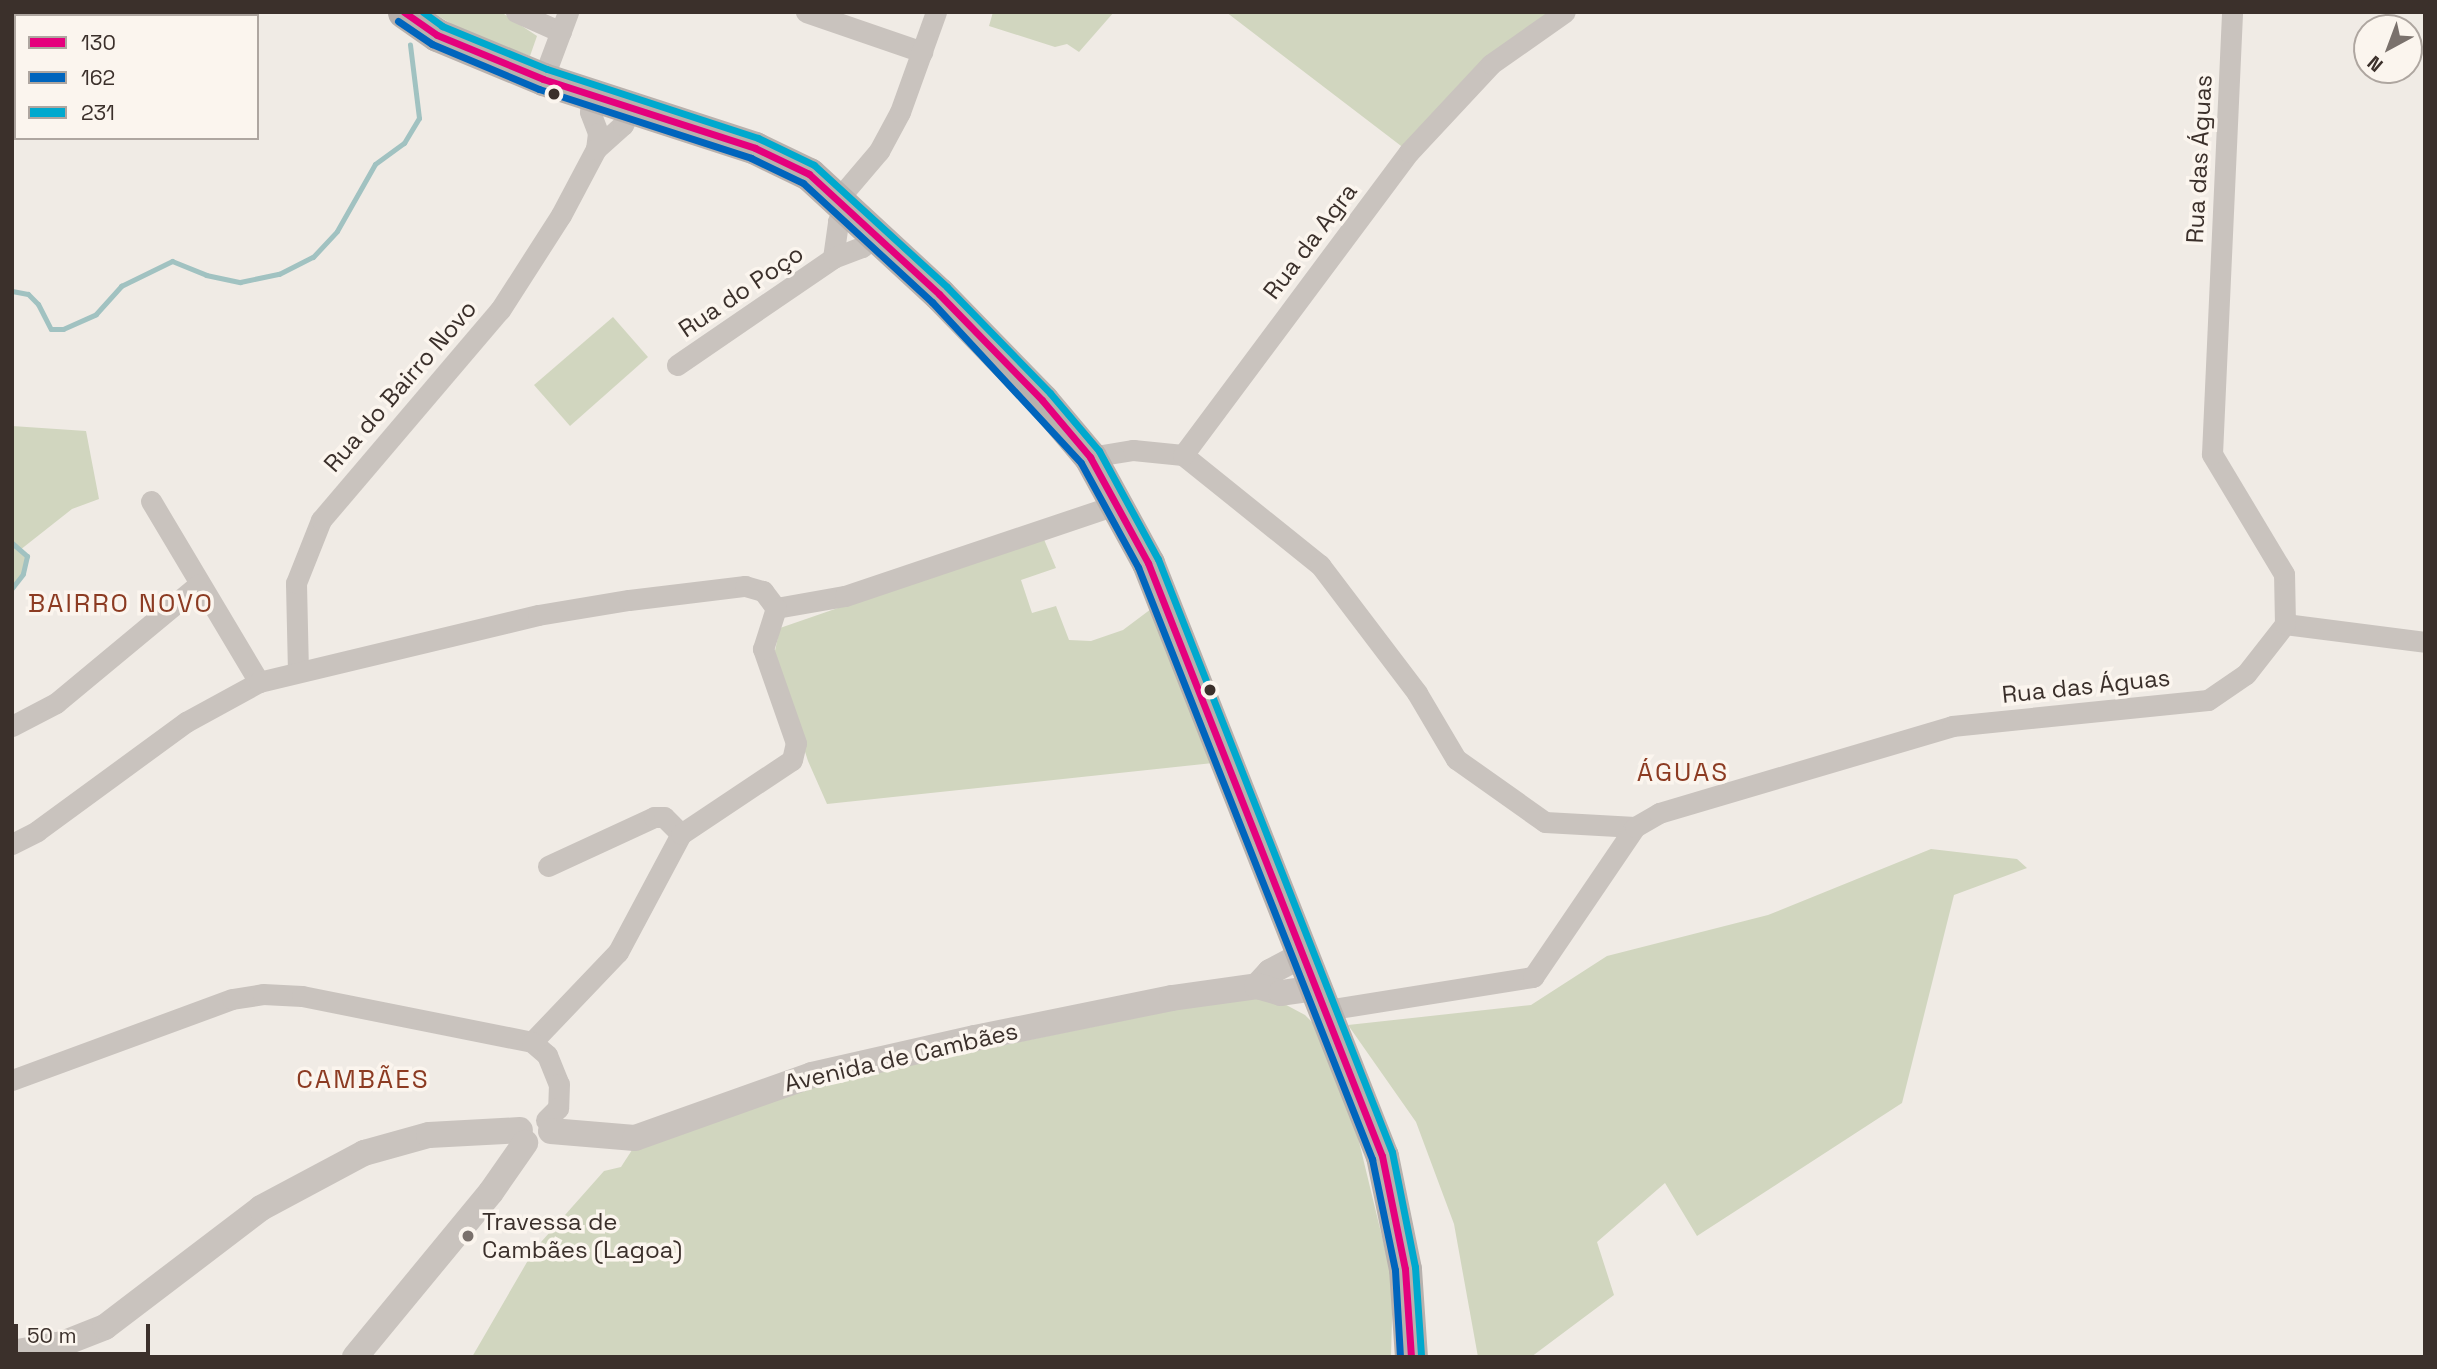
<!DOCTYPE html>
<meta charset="utf-8">
<style>
body{margin:0}
#map{position:relative;width:2437px;height:1369px;overflow:hidden;background:#f0ebe5;font-family:"Space Grotesk",sans-serif}
div>[style]{position:absolute}
.green>*{inset:0;background:#d1d6bf}
.stream>*{height:5px;margin:-2.5px;padding:0 2.5px;transform-origin:2.5px;border-radius:2.5px;background:#a1c2c1}
.minor>*{height:21px;margin:-10.5px;padding:0 10.5px;transform-origin:10.5px;border-radius:10.5px;background:#c9c3be}
.tertiary>*{height:26px;margin:-13px;padding:0 13px;transform-origin:13px;border-radius:13px;background:#c9c3be}
.primary>*{height:33px;margin:-16.5px;padding:0 16.5px;transform-origin:16.5px;border-radius:16.5px;background:#b8b1ad}
.bus-1>*{height:7px;margin:-3.5px;padding:0 3.5px;transform-origin:3.5px;border-radius:3.5px;background:#e5007d}
.bus-2>*{height:7px;margin:-3.5px;padding:0 3.5px;transform-origin:3.5px;border-radius:3.5px;background:#0065bd}
.bus-3>*{height:7px;margin:-3.5px;padding:0 3.5px;transform-origin:3.5px;border-radius:3.5px;background:#00a9ce}
.dots>*{width:19px;height:19px;translate:-50% -50%;box-sizing:border-box;border:4px solid #fbf5ee;border-radius:50%}
span{translate:-50% -50%;white-space:nowrap;text-align:center;line-height:1.15;-webkit-text-stroke:7px #fbf5ee;paint-order:stroke}
.street-label{font-size:24px;color:#3b302b}
.poi-label{font-size:24px;color:#3b302b}
.left{translate:0 -50%;text-align:left}
.neighbourhood-label{font-size:26px;color:#8c3b22;letter-spacing:2px}
.frame{position:absolute;inset:0;border:14px solid #3b302b;pointer-events:none}
.legend{position:absolute;left:14px;top:14px;width:245px;height:126px;box-sizing:border-box;background:#fbf5ee;border:2px solid #aea6a0;margin:0;padding:9px 12px;list-style:none;font-size:21px;color:#3b302b}
.legend li{display:flex;align-items:center;gap:14px;height:35px}
.legend b{width:35px;border:2px solid #aea6a0}
.north{position:absolute;left:2353px;top:14px;width:70px;height:70px;box-sizing:border-box;background:#fbf5ee;border:2px solid #aea6a0;border-radius:50%;rotate:221deg;font-size:19px;font-weight:700;line-height:28px;text-align:center;color:#3b302b}
.north::after{content:'';display:block;margin:auto;width:24px;height:32px;background:#7a716c;clip-path:polygon(50% 0,100% 100%,50% 72%,0 100%)}
.scale{position:absolute;left:14px;top:1324px;width:136px;height:32px;box-sizing:border-box;border:4px solid #3b302b;border-top:0;padding-left:9px;font-size:21px;line-height:24px;white-space:nowrap;color:#3b302b;-webkit-text-stroke:5px #fbf5ee;paint-order:stroke}
</style>
<div id="map">
<div class="green">
<div style="clip-path:polygon(432px 12px,501px 12px,537px 36px,530px 56px,466px 33px)"></div>
<div style="clip-path:polygon(993px 12px,1114px 12px,1079px 52px,1067px 44px,1055px 47px,989px 26px)"></div>
<div style="clip-path:polygon(1226px 12px,1565px 12px,1491px 64px,1409px 152px)"></div>
<div style="clip-path:polygon(613px 317px,648px 357px,570px 426px,534px 385px)"></div>
<div style="clip-path:polygon(12px 426px,86px 431px,99px 499px,72px 509px,20px 550px,27px 556px,23px 574px,12px 588px)"></div>
<div style="clip-path:polygon(1043px 537px,1056px 568px,1021px 580px,1032px 613px,1056px 606px,1069px 640px,1091px 641px,1123px 630px,1151px 609px,1213px 763px,827px 804px,808px 761px,774px 655px,780px 628px)"></div>
<div style="clip-path:polygon(1931px 849px,2017px 859px,2027px 868px,1954px 895px,1902px 1103px,1697px 1236px,1665px 1183px,1597px 1242px,1614px 1295px,1531px 1357px,1478px 1357px,1454px 1224px,1416px 1122px,1348px 1025px,1531px 1005px,1607px 956px,1768px 915px)"></div>
<div style="clip-path:polygon(1227px 999px,1275px 999px,1305px 1015px,1320px 1030px,1354px 1121px,1393px 1282px,1391px 1357px,472px 1357px,534px 1250px,604px 1171px,621px 1167px,632px 1150px,830px 1081px)"></div>
</div>
<div class="stream">
<div style="left:12px;top:291px;width:16px;rotate:11deg"></div>
<div style="left:28px;top:294px;width:14px;rotate:45deg"></div>
<div style="left:38px;top:304px;width:28px;rotate:63deg"></div>
<div style="left:51px;top:329px;width:12px"></div>
<div style="left:63px;top:329px;width:36px;rotate:-24deg"></div>
<div style="left:96px;top:314px;width:38px;rotate:-48deg"></div>
<div style="left:121px;top:286px;width:57px;rotate:-26.1deg"></div>
<div style="left:172px;top:261px;width:37px;rotate:22deg"></div>
<div style="left:206px;top:275px;width:35px;rotate:12deg"></div>
<div style="left:240px;top:282px;width:40px;rotate:-12deg"></div>
<div style="left:279px;top:274px;width:38px;rotate:-27deg"></div>
<div style="left:313px;top:257px;width:35px;rotate:-47deg"></div>
<div style="left:337px;top:231px;width:77px;rotate:-60.4deg"></div>
<div style="left:375px;top:164px;width:36px;rotate:-36deg"></div>
<div style="left:404px;top:143px;width:29px;rotate:-59deg"></div>
<div style="left:419px;top:118px;width:74px;rotate:-97deg"></div>
<div style="left:12px;top:543px;width:20px;rotate:41deg"></div>
<div style="left:27px;top:556px;width:18px;rotate:103deg"></div>
<div style="left:23px;top:574px;width:18px;rotate:128deg"></div>
</div>
<div class="minor">
<div style="left:516px;top:12px;width:49px;rotate:24deg"></div>
<div style="left:806px;top:12px;width:123px;rotate:19deg"></div>
<div style="left:543px;top:79px;width:72px;rotate:-69.5deg"></div>
<div style="left:594px;top:94px;width:18px;rotate:103deg"></div>
<div style="left:590px;top:112px;width:22px;rotate:69deg"></div>
<div style="left:598px;top:133px;width:16px;rotate:97deg"></div>
<div style="left:839px;top:198px;width:62px;rotate:-49.6deg"></div>
<div style="left:879px;top:151px;width:44px;rotate:-61.7deg"></div>
<div style="left:900px;top:112px;width:106px;rotate:-70.2deg"></div>
<div style="left:833px;top:258px;width:37px;rotate:-82deg"></div>
<div style="left:838px;top:221px;width:18px;rotate:-56deg"></div>
<div style="left:677px;top:365px;width:189px;rotate:-34.4deg"></div>
<div style="left:833px;top:258px;width:31px;rotate:-21deg"></div>
<div style="left:862px;top:247px;width:21px;rotate:-41deg"></div>
<div style="left:1183px;top:455px;width:176px;rotate:38.8deg"></div>
<div style="left:1320px;top:565px;width:161px;rotate:52.8deg"></div>
<div style="left:1417px;top:693px;width:77px;rotate:59.4deg"></div>
<div style="left:1456px;top:759px;width:109px;rotate:35.3deg"></div>
<div style="left:1545px;top:822px;width:90px;rotate:3.2deg"></div>
<div style="left:1090px;top:457px;width:44px;rotate:-9.2deg"></div>
<div style="left:1133px;top:450px;width:50px;rotate:5.7deg"></div>
<div style="left:1183px;top:455px;width:378px;rotate:-53.3deg"></div>
<div style="left:1409px;top:152px;width:120px;rotate:-47deg"></div>
<div style="left:1491px;top:64px;width:90px;rotate:-35.1deg"></div>
<div style="left:151px;top:501px;width:211px;rotate:59.2deg"></div>
<div style="left:776px;top:608px;width:70px;rotate:-9.9deg"></div>
<div style="left:845px;top:596px;width:288px;rotate:-18.6deg"></div>
<div style="left:2285px;top:624px;width:141px;rotate:7.3deg"></div>
<div style="left:298px;top:672px;width:89px;rotate:-91.3deg"></div>
<div style="left:296px;top:583px;width:68px;rotate:-68.4deg"></div>
<div style="left:321px;top:520px;width:276px;rotate:-49.6deg"></div>
<div style="left:500px;top:310px;width:113px;rotate:-57.3deg"></div>
<div style="left:561px;top:215px;width:75px;rotate:-62.1deg"></div>
<div style="left:596px;top:149px;width:36px;rotate:-42deg"></div>
<div style="left:623px;top:125px;width:20px;rotate:-66deg"></div>
<div style="left:12px;top:726px;width:50px;rotate:-27.6deg"></div>
<div style="left:56px;top:703px;width:185px;rotate:-39.7deg"></div>
<div style="left:12px;top:844px;width:28px;rotate:-27deg"></div>
<div style="left:37px;top:831px;width:185px;rotate:-36.2deg"></div>
<div style="left:186px;top:722px;width:83px;rotate:-28.7deg"></div>
<div style="left:259px;top:682px;width:287px;rotate:-13.5deg"></div>
<div style="left:538px;top:615px;width:92px;rotate:-9.4deg"></div>
<div style="left:629px;top:600px;width:117px;rotate:-6.9deg"></div>
<div style="left:745px;top:586px;width:19px;rotate:16deg"></div>
<div style="left:763px;top:591px;width:21px;rotate:53deg"></div>
<div style="left:548px;top:866px;width:117px;rotate:-24.8deg"></div>
<div style="left:654px;top:817px;width:10px"></div>
<div style="left:664px;top:817px;width:24px;rotate:45deg"></div>
<div style="left:1326px;top:1010px;width:210px;rotate:-9.1deg"></div>
<div style="left:1533px;top:977px;width:181px;rotate:-55.8deg"></div>
<div style="left:1635px;top:827px;width:28px;rotate:-30deg"></div>
<div style="left:1659px;top:813px;width:306px;rotate:-16.5deg"></div>
<div style="left:1952px;top:726px;width:257px;rotate:-5.8deg"></div>
<div style="left:2208px;top:700px;width:46px;rotate:-34.4deg"></div>
<div style="left:2246px;top:674px;width:63px;rotate:-52deg"></div>
<div style="left:2285px;top:624px;width:50px;rotate:-91.1deg"></div>
<div style="left:2284px;top:574px;width:140px;rotate:-121deg"></div>
<div style="left:2212px;top:454px;width:442px;rotate:-87.4deg"></div>
<div style="left:532px;top:1042px;width:124px;rotate:-46.3deg"></div>
<div style="left:618px;top:952px;width:134px;rotate:-61.9deg"></div>
<div style="left:681px;top:834px;width:133px;rotate:-33.7deg"></div>
<div style="left:792px;top:760px;width:17px;rotate:-77deg"></div>
<div style="left:796px;top:743px;width:100px;rotate:-109.3deg"></div>
<div style="left:763px;top:649px;width:43px;rotate:-72.4deg"></div>
<div style="left:12px;top:1080px;width:234px;rotate:-20.2deg"></div>
<div style="left:232px;top:999px;width:31px;rotate:-9deg"></div>
<div style="left:263px;top:994px;width:39px;rotate:3deg"></div>
<div style="left:302px;top:996px;width:235px;rotate:11.3deg"></div>
<div style="left:532px;top:1042px;width:20px;rotate:41deg"></div>
<div style="left:547px;top:1055px;width:31px;rotate:68deg"></div>
<div style="left:559px;top:1084px;width:24px;rotate:92deg"></div>
<div style="left:558px;top:1108px;width:17px;rotate:135deg"></div>
</div>
<div class="tertiary">
<div style="left:1257px;top:986px;width:19px;rotate:-47deg"></div>
<div style="left:1270px;top:972px;width:38px;rotate:-28deg"></div>
<div style="left:551px;top:1131px;width:84px;rotate:4.8deg"></div>
<div style="left:635px;top:1138px;width:188px;rotate:-19.6deg"></div>
<div style="left:812px;top:1075px;width:167px;rotate:-12.8deg"></div>
<div style="left:975px;top:1038px;width:201px;rotate:-11.5deg"></div>
<div style="left:1172px;top:998px;width:86px;rotate:-8deg"></div>
<div style="left:1257px;top:986px;width:25px;rotate:16deg"></div>
<div style="left:1281px;top:993px;width:36px;rotate:-8deg"></div>
<div style="left:12px;top:1353px;width:51px;rotate:-10.2deg"></div>
<div style="left:62px;top:1344px;width:46px;rotate:-21.6deg"></div>
<div style="left:105px;top:1327px;width:196px;rotate:-37.3deg"></div>
<div style="left:261px;top:1208px;width:117px;rotate:-28.1deg"></div>
<div style="left:364px;top:1153px;width:67px;rotate:-15.5deg"></div>
<div style="left:429px;top:1135px;width:91px;rotate:-3.1deg"></div>
<div style="left:355px;top:1357px;width:214px;rotate:-50.5deg"></div>
<div style="left:491px;top:1192px;width:60px;rotate:-55.2deg"></div>
</div>
<div class="primary">
<div style="left:404px;top:12px;width:40px;rotate:34.9deg"></div>
<div style="left:437px;top:35px;width:115px;rotate:22.5deg"></div>
<div style="left:543px;top:79px;width:223px;rotate:18deg"></div>
<div style="left:755px;top:148px;width:60px;rotate:25.7deg"></div>
<div style="left:809px;top:174px;width:177px;rotate:42.7deg"></div>
<div style="left:939px;top:294px;width:148px;rotate:45.8deg"></div>
<div style="left:1042px;top:400px;width:75px;rotate:49.9deg"></div>
<div style="left:1090px;top:457px;width:121px;rotate:61.3deg"></div>
<div style="left:1148px;top:563px;width:637px;rotate:68.47deg"></div>
<div style="left:1382px;top:1156px;width:115px;rotate:78.5deg"></div>
<div style="left:1405px;top:1269px;width:88px;rotate:86.1deg"></div>
</div>
<div class="bus-1">
<div style="left:404px;top:12px;width:40px;rotate:34.9deg"></div>
<div style="left:437px;top:35px;width:115px;rotate:22.5deg"></div>
<div style="left:543px;top:79px;width:223px;rotate:18deg"></div>
<div style="left:755px;top:148px;width:60px;rotate:25.7deg"></div>
<div style="left:809px;top:174px;width:177px;rotate:42.7deg"></div>
<div style="left:939px;top:294px;width:148px;rotate:45.8deg"></div>
<div style="left:1042px;top:400px;width:75px;rotate:49.9deg"></div>
<div style="left:1090px;top:457px;width:121px;rotate:61.3deg"></div>
<div style="left:1148px;top:563px;width:637px;rotate:68.47deg"></div>
<div style="left:1382px;top:1156px;width:115px;rotate:78.5deg"></div>
<div style="left:1405px;top:1269px;width:88px;rotate:86.1deg"></div>
</div>
<div class="bus-2">
<div style="left:398px;top:21px;width:41px;rotate:34.1deg"></div>
<div style="left:432px;top:44px;width:116px;rotate:22.8deg"></div>
<div style="left:539px;top:89px;width:223px;rotate:18deg"></div>
<div style="left:751px;top:158px;width:58px;rotate:25.7deg"></div>
<div style="left:803px;top:183px;width:176px;rotate:42.7deg"></div>
<div style="left:932px;top:302px;width:219px;rotate:47.2deg"></div>
<div style="left:1081px;top:463px;width:119px;rotate:61.3deg"></div>
<div style="left:1138px;top:567px;width:637px;rotate:68.43deg"></div>
<div style="left:1372px;top:1159px;width:113px;rotate:78.3deg"></div>
<div style="left:1395px;top:1270px;width:87px;rotate:86.7deg"></div>
</div>
<div class="bus-3">
<div style="left:423px;top:12px;width:24px;rotate:36deg"></div>
<div style="left:442px;top:26px;width:113px;rotate:22.3deg"></div>
<div style="left:547px;top:69px;width:222px;rotate:18.1deg"></div>
<div style="left:758px;top:138px;width:62px;rotate:25.7deg"></div>
<div style="left:814px;top:165px;width:180px;rotate:42.5deg"></div>
<div style="left:947px;top:287px;width:148px;rotate:45.8deg"></div>
<div style="left:1050px;top:393px;width:76px;rotate:49.8deg"></div>
<div style="left:1099px;top:451px;width:123px;rotate:61.4deg"></div>
<div style="left:1158px;top:559px;width:637px;rotate:68.47deg"></div>
<div style="left:1392px;top:1152px;width:117px;rotate:78.7deg"></div>
<div style="left:1415px;top:1267px;width:89px;rotate:86.1deg"></div>
</div>
<div class="dots">
<div style="left:554px;top:94px;background:#3b302b"></div>
<div style="left:1210px;top:690px;background:#3b302b"></div>
<div style="left:468px;top:1236px;background:#7a716c"></div>
</div>
<div class="street-label">
<span style="left:2199px;top:159px;rotate:-87deg">Rua das Águas</span>
<span style="left:1310px;top:241px;rotate:-53deg">Rua da Agra</span>
<span style="left:741px;top:291px;rotate:-34deg">Rua do Poço</span>
<span style="left:400px;top:386px;rotate:-49deg">Rua do Bairro Novo</span>
<span style="left:2086px;top:686px;rotate:-6deg">Rua das Águas</span>
<span style="left:901px;top:1057px;rotate:-13deg">Avenida de Cambães</span>
</div>
<div class="poi-label">
<span class="left" style="left:482px;top:1236px">Travessa de<br>Cambães (Lagoa)</span>
</div>
<div class="neighbourhood-label">
<span style="left:121px;top:604px">BAIRRO NOVO</span>
<span style="left:1683px;top:773px">ÁGUAS</span>
<span style="left:363px;top:1080px">CAMBÃES</span>
</div>
<div class="frame"></div>
<ul class="legend">
<li><b style="height:9px;background:#e5007d"></b>130</li>
<li><b style="height:9px;background:#0065bd"></b>162</li>
<li><b style="height:9px;background:#00a9ce"></b>231</li>
</ul>
<div class="north">N</div>
<div class="scale">50 m</div>
</div>
